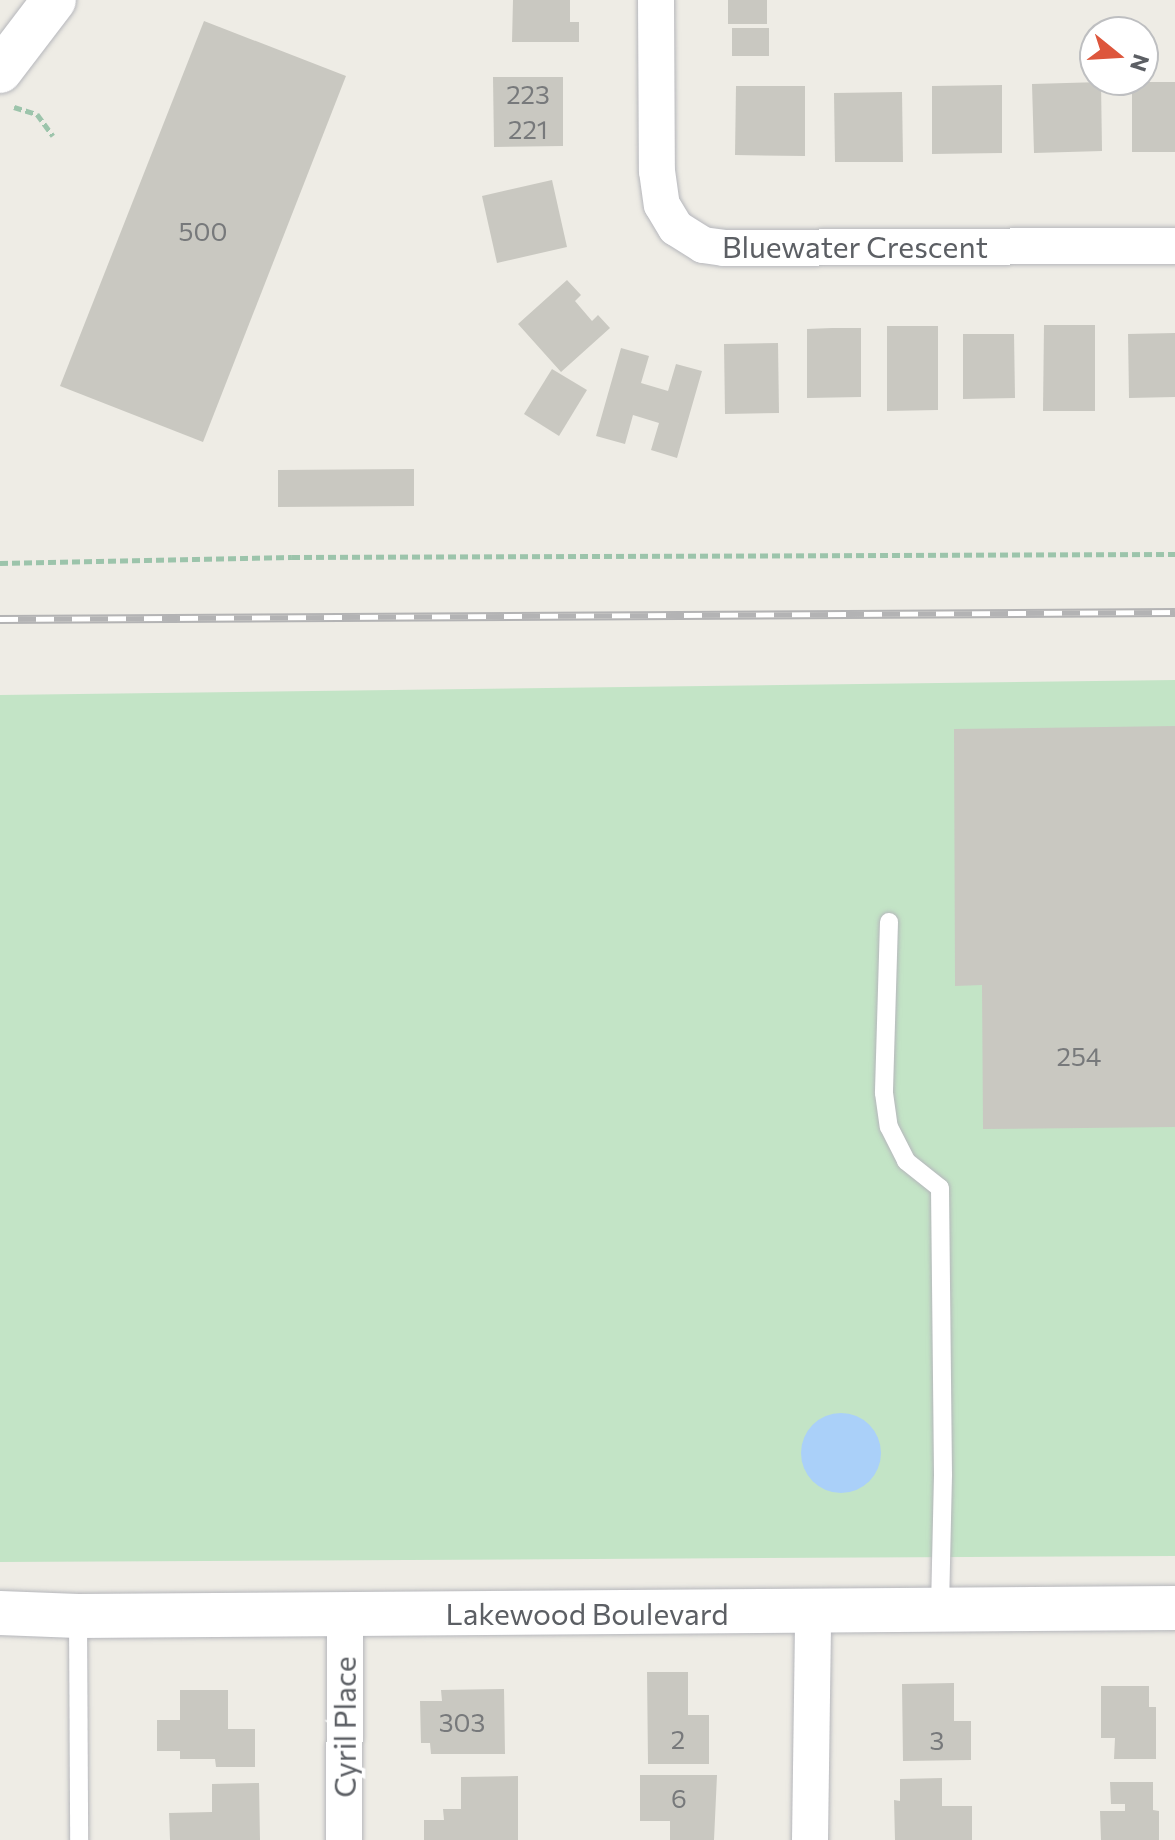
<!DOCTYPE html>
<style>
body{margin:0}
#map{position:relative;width:1175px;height:1840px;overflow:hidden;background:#eeece5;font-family:Commissioner,sans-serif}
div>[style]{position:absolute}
.green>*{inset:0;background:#c3e4c6}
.water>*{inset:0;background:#aad0f9}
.round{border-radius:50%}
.building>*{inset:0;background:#c9c8c1}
.path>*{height:5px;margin-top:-2.5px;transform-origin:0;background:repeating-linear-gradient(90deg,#9cc4ab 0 8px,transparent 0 12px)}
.roads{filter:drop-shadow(0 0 2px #b5b6bb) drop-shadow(0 0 2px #b5b6bb)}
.lane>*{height:18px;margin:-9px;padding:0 9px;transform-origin:9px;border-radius:9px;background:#fff}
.street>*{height:36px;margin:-18px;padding:0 18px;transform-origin:18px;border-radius:18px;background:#fff}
.secondary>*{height:44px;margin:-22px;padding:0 22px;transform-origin:22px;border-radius:22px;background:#fff}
.rail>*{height:9px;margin-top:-4.5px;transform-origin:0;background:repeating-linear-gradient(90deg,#fff 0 18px,#b3b3b4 0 36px);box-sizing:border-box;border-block:2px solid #b3b3b4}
span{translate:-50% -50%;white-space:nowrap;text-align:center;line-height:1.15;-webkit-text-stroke:7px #fff;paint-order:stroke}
.number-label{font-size:26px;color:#77797b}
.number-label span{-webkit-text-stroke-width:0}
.street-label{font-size:30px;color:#5c5f64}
.north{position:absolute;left:1079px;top:16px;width:80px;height:80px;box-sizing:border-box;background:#fff;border:2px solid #bebfc1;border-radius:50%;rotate:108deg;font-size:22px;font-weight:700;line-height:32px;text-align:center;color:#5c5f64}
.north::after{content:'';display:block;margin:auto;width:28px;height:36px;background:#dd563c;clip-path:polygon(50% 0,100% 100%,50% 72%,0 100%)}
</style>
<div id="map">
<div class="green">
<div style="clip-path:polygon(1175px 680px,1175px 1556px,0 1562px,0 695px)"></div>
</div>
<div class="water">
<div class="round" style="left:801px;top:1413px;width:80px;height:80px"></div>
</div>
<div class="building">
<div style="clip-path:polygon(513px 0,570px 0,570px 22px,579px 22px,579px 42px,512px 42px)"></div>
<div style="clip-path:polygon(728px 0,767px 0,767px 24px,728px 24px)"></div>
<div style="clip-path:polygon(204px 21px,346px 76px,203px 442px,60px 386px)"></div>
<div style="clip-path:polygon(732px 28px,769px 28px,769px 56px,732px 56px)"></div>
<div style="clip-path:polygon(493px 77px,563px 77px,563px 146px,494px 147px)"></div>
<div style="clip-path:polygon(1101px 82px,1102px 151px,1034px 153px,1032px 84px)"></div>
<div style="clip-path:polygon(1132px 82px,1175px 82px,1175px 152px,1132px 152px)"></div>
<div style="clip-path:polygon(1002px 85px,1002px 153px,932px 154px,932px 86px)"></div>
<div style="clip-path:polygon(736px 86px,805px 86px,805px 156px,735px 155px)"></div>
<div style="clip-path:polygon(902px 92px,903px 162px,835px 162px,834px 93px)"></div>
<div style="clip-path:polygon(552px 180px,567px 247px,497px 263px,482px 196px)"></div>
<div style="clip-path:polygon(567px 280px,581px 295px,575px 301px,592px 321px,598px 315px,610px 328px,561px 372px,518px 324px)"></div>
<div style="clip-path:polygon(1044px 325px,1095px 325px,1095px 411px,1043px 411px)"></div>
<div style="clip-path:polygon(887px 326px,938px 326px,938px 410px,887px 411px)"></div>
<div style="clip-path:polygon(832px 328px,861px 328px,861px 397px,807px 398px,807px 329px)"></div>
<div style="clip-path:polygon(1175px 333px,1175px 397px,1129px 398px,1128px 334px)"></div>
<div style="clip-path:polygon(963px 334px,1014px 334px,1015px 398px,963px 399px)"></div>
<div style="clip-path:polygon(778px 343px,779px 413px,725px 414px,724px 344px)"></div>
<div style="clip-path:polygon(621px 348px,649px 356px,641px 383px,668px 391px,676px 364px,702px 371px,677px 458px,651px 450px,659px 423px,633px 415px,625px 444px,596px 436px)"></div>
<div style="clip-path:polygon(552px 369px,587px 390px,559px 436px,524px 414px)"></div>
<div style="clip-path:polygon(414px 469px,414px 506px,278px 507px,278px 470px)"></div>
<div style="clip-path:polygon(1175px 726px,1175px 1127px,983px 1129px,982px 985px,955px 986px,954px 729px)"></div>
<div style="clip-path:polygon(647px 1672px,688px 1672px,688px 1715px,709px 1715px,709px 1764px,648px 1764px)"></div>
<div style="clip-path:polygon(954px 1683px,954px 1721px,971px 1721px,971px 1760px,903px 1761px,902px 1684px)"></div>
<div style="clip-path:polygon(1101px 1686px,1149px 1686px,1149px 1707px,1156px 1707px,1156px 1759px,1114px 1759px,1115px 1738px,1101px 1738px)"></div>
<div style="clip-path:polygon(504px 1689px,505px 1754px,431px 1754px,430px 1743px,421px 1743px,420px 1701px,442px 1701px,441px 1690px)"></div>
<div style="clip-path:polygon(180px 1690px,228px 1690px,228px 1729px,255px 1729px,255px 1767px,216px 1767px,215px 1759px,180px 1759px,180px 1751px,157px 1751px,157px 1720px,180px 1720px)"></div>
<div style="clip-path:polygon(640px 1775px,717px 1775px,714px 1840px,670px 1840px,670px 1821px,640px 1821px)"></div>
<div style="clip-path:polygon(518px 1776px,518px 1840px,424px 1840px,424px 1820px,444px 1820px,443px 1809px,461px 1809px,461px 1777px)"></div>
<div style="clip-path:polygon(942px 1778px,942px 1806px,972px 1806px,972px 1840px,895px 1840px,894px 1800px,900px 1801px,900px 1779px)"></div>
<div style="clip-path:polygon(1110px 1782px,1153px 1782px,1153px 1810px,1159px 1811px,1159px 1840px,1101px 1840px,1100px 1811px,1125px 1811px,1125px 1804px,1111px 1804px)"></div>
<div style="clip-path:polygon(259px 1783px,260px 1840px,170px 1840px,169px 1813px,212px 1812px,212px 1784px)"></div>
</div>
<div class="path">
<div style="left:14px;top:107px;width:24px;rotate:17deg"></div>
<div style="left:37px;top:114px;width:27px;rotate:54deg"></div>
<div style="left:0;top:563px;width:292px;rotate:-1.2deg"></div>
<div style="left:292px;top:557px;width:883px;rotate:-0.19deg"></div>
</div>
<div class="roads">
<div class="lane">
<div style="left:889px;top:922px;width:171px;rotate:91.7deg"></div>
<div style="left:884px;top:1093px;width:34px;rotate:82deg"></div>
<div style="left:889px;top:1127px;width:38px;rotate:63deg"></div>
<div style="left:906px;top:1161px;width:43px;rotate:38.5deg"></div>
<div style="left:940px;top:1188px;width:287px;rotate:89.4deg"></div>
<div style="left:943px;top:1475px;width:135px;rotate:91.3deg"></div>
<div style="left:78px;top:1616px;width:224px;rotate:89.7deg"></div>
</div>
<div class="street">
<div style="left:656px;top:0;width:171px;rotate:89.7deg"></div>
<div style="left:657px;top:171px;width:34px;rotate:82deg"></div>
<div style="left:662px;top:205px;width:27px;rotate:59deg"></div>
<div style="left:676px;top:228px;width:32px;rotate:32deg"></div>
<div style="left:703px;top:245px;width:21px;rotate:8deg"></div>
<div style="left:724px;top:248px;width:451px;rotate:-0.3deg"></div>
<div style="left:344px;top:1840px;width:227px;rotate:-89.7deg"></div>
<div style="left:810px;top:1840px;width:228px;rotate:-89.2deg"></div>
</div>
<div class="secondary">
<div style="left:0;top:71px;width:89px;rotate:-52.7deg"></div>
<div style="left:0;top:1613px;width:78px;rotate:2.2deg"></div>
<div style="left:78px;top:1616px;width:1097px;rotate:-0.42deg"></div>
</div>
</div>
<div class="rail">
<div style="left:0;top:619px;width:1175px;rotate:-0.34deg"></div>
</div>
<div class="number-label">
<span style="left:528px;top:94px">223</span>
<span style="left:528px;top:129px">221</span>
<span style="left:203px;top:231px">500</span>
<span style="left:1079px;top:1056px">254</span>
<span style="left:462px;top:1722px">303</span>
<span style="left:678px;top:1739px">2</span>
<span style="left:937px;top:1740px">3</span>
<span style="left:679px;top:1798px">6</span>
</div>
<div class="street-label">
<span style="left:855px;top:246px">Bluewater Crescent</span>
<span style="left:587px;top:1613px">Lakewood Boulevard</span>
<span style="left:344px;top:1727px;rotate:-90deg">Cyril Place</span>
</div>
<div class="north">N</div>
</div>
